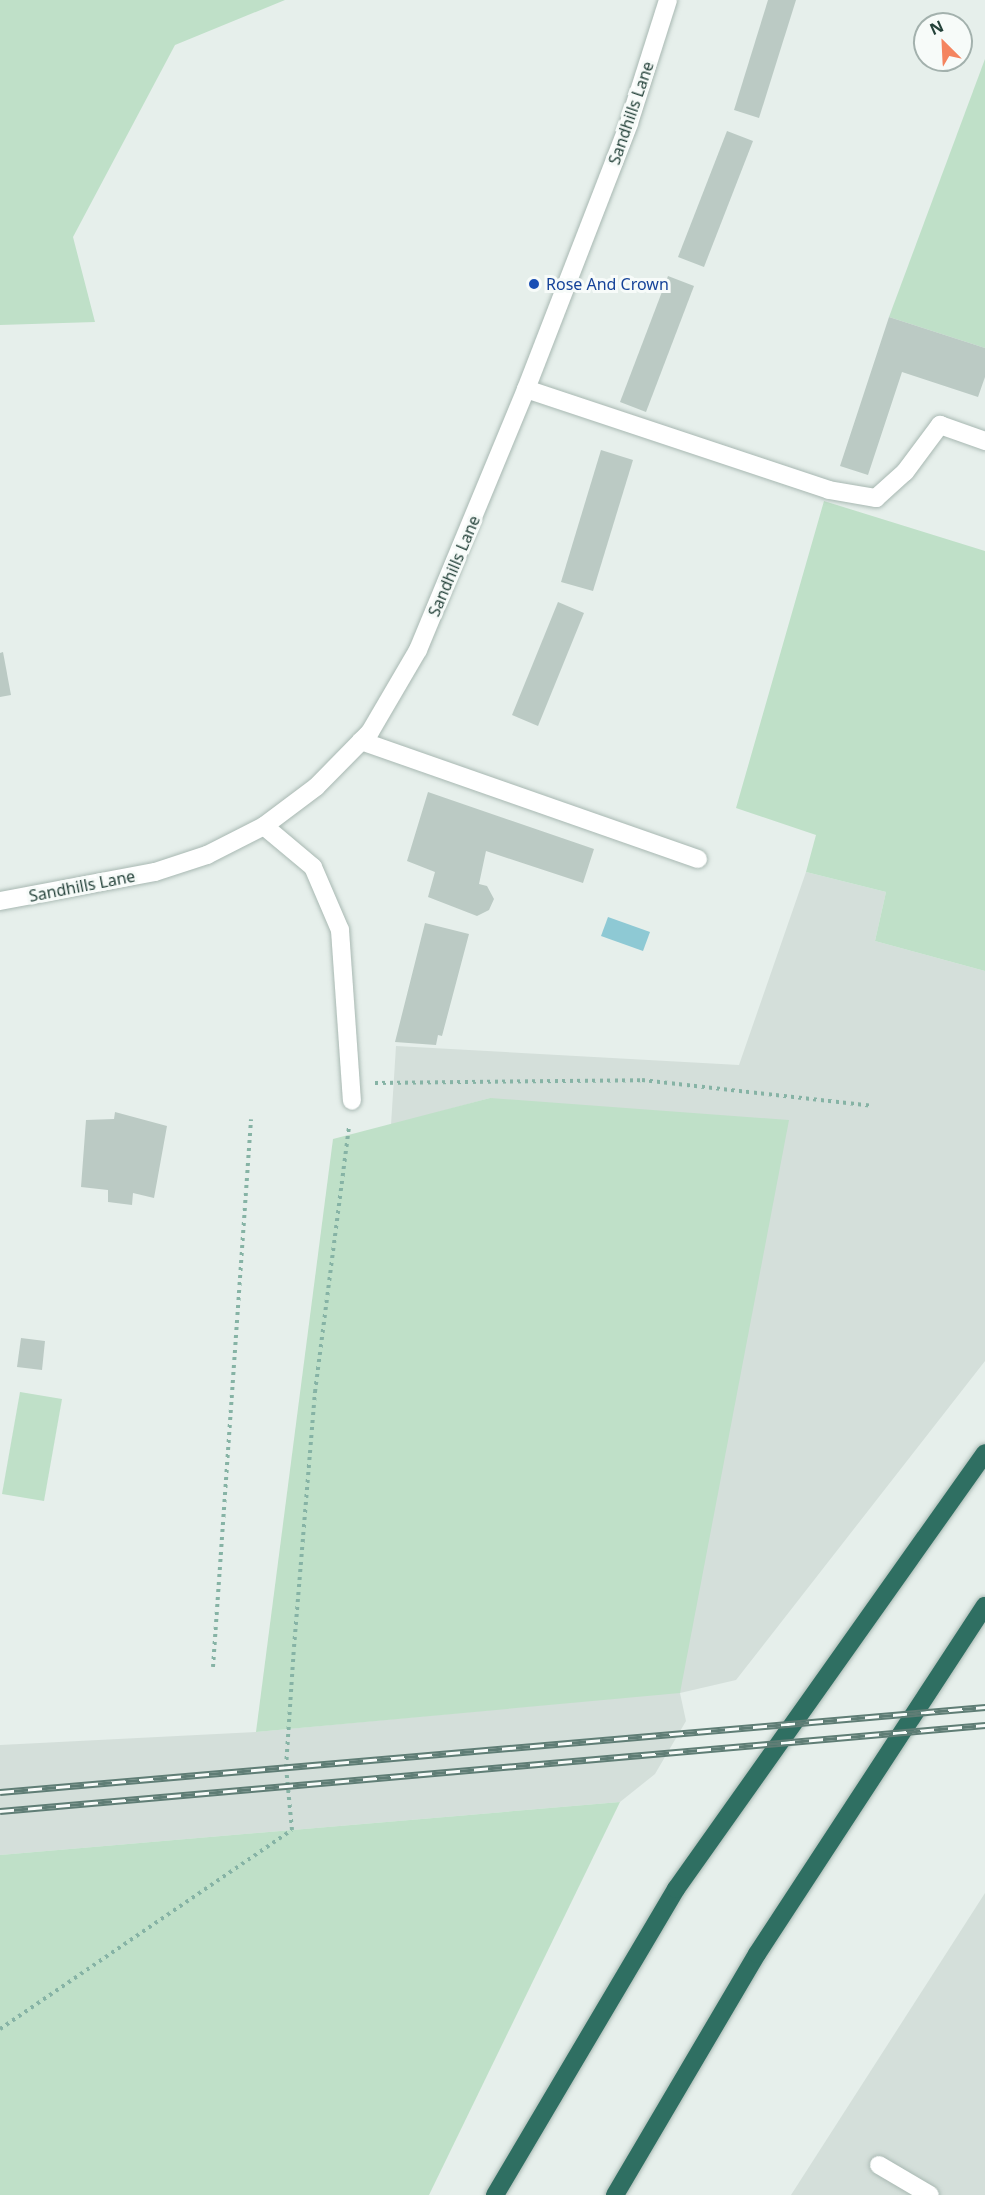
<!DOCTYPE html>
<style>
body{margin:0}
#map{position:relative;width:985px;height:2195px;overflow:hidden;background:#e6efeb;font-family:"Noto Sans",sans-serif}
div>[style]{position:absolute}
.built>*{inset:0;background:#d4dfda}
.green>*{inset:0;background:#bfe0c8}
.water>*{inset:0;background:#8ec9d4}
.building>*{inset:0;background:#bbcac4}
.path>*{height:4px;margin-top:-2px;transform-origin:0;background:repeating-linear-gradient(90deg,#86b3a5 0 3px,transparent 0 7.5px)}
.roads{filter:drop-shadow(0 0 2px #a8b8b2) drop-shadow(0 0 2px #a8b8b2)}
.service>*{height:18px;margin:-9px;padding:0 9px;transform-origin:9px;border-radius:9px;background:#fff}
.minor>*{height:18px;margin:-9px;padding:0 9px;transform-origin:9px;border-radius:9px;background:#fff}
.secondary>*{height:18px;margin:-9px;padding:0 9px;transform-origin:9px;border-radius:9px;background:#fff}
.motorway>*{height:18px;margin:-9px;padding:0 9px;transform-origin:9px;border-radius:9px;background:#2f6f62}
.rail>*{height:7px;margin-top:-3.5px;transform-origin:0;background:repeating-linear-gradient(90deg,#f7fbf9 0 14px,#5f7d75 0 28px);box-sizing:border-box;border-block:2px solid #5f7d75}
.dots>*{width:16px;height:16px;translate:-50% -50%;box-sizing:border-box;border:3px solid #f7fbf9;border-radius:50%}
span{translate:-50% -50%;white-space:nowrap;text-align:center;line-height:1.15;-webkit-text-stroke:6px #f7fbf9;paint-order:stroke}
.street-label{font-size:16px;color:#24423a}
.transit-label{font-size:16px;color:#164399}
.left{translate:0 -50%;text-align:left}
.north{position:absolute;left:913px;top:12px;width:60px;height:60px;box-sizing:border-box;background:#f7fbf9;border:2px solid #a3b1ad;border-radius:50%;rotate:336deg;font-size:16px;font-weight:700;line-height:24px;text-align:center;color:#24423a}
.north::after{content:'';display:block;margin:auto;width:21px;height:27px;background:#f4845f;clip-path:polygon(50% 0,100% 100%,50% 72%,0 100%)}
</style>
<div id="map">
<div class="built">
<div style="clip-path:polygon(806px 872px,886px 892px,875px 941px,985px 971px,985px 1361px,736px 1680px,680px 1693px,686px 1721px,655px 1774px,620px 1802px,0 1855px,0 1745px,256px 1732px,680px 1692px,490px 1098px,391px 1125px,396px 1046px,739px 1065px)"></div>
<div style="clip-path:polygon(985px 1893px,985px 2195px,791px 2195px)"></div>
</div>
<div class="green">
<div style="clip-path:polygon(0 0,285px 0,175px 45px,73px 237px,95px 322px,0 325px)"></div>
<div style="clip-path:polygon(985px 59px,985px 348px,889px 317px)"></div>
<div style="clip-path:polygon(824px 501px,985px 551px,985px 971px,875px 941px,886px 892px,806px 872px,816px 835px,736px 808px)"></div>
<div style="clip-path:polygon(490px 1098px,789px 1120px,680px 1693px,256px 1732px,333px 1139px)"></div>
<div style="clip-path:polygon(20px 1392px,62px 1399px,44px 1501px,2px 1494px)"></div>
<div style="clip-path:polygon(620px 1802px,429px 2195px,0 2195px,0 1855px)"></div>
</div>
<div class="water">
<div style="clip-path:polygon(608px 917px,650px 932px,643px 951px,601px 936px)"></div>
</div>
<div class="building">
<div style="clip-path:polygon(768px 0,796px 0,759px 118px,734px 110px)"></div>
<div style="clip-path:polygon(727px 131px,753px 141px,704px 267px,678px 257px)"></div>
<div style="clip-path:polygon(668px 276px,694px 286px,646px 412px,620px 402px)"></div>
<div style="clip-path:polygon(889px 317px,985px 348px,985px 377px,978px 397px,902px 372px,868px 475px,840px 466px)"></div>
<div style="clip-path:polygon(601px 450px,633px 460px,593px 591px,561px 582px)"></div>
<div style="clip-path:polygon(558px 602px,584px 613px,538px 726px,512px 715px)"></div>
<div style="clip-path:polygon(3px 652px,11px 695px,0 697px,0 653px)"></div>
<div style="clip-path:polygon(428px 792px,594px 849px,583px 883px,486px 851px,479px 884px,487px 886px,494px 899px,489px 910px,477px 916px,428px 897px,435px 872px,407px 861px)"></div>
<div style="clip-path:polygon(425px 923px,469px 934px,442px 1036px,438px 1035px,436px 1045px,395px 1042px)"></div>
<div style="clip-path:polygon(115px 1112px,167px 1126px,154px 1198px,133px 1193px,132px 1205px,108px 1202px,108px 1190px,81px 1187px,86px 1120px,114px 1119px)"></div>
<div style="clip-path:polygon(21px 1338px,45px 1341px,42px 1370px,17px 1367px)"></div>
</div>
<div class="path">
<div style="left:375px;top:1083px;width:267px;rotate:-0.6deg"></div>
<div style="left:642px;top:1080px;width:231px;rotate:6.4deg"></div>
<div style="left:213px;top:1667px;width:549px;rotate:-86.03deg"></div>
<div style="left:0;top:2029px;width:353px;rotate:-34.3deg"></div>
<div style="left:292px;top:1830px;width:63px;rotate:-95.4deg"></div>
<div style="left:286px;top:1767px;width:120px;rotate:-86.2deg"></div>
<div style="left:294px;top:1647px;width:256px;rotate:-85.3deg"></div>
<div style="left:315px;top:1392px;width:268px;rotate:-82.7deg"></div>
</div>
<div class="roads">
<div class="service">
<div style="left:526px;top:389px;width:319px;rotate:18.4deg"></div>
<div style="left:829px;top:490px;width:48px;rotate:9.7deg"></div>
<div style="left:876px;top:498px;width:39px;rotate:-42deg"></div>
<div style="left:905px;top:472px;width:59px;rotate:-53.3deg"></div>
<div style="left:940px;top:425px;width:48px;rotate:19.6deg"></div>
<div style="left:361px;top:741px;width:357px;rotate:19.3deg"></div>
<div style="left:879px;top:2165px;width:59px;rotate:30.5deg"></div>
</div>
<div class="minor">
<div style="left:264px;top:826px;width:64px;rotate:39.9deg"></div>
<div style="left:313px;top:867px;width:69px;rotate:66.8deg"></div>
<div style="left:340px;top:930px;width:171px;rotate:86deg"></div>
</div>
<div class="secondary">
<div style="left:0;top:901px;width:158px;rotate:-10.6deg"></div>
<div style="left:155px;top:872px;width:55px;rotate:-18.1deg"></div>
<div style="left:207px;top:855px;width:64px;rotate:-27deg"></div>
<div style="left:264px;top:826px;width:65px;rotate:-36.9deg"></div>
<div style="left:316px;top:787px;width:77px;rotate:-45.5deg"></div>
<div style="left:370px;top:732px;width:95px;rotate:-59.7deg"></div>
<div style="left:418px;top:650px;width:282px;rotate:-67.5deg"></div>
<div style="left:526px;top:389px;width:285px;rotate:-68.8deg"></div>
<div style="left:629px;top:123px;width:129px;rotate:-72.4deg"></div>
</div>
<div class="motorway">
<div style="left:495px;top:2195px;width:356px;rotate:-59.4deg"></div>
<div style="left:676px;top:1889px;width:534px;rotate:-54.67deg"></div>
<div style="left:615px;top:2195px;width:280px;rotate:-59.5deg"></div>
<div style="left:757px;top:1954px;width:416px;rotate:-56.8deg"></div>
</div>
</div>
<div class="rail">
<div style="left:0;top:1792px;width:989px;rotate:-4.93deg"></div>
<div style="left:0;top:1811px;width:989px;rotate:-4.99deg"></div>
</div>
<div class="dots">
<div style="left:534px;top:284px;background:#1a4fb4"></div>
</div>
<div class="street-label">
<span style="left:631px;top:113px;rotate:-71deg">Sandhills Lane</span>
<span style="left:454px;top:566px;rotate:-67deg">Sandhills Lane</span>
<span style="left:82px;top:886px;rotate:-11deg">Sandhills Lane</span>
</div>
<div class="transit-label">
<span class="left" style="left:546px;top:284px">Rose And Crown</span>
</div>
<div class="north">N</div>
</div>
